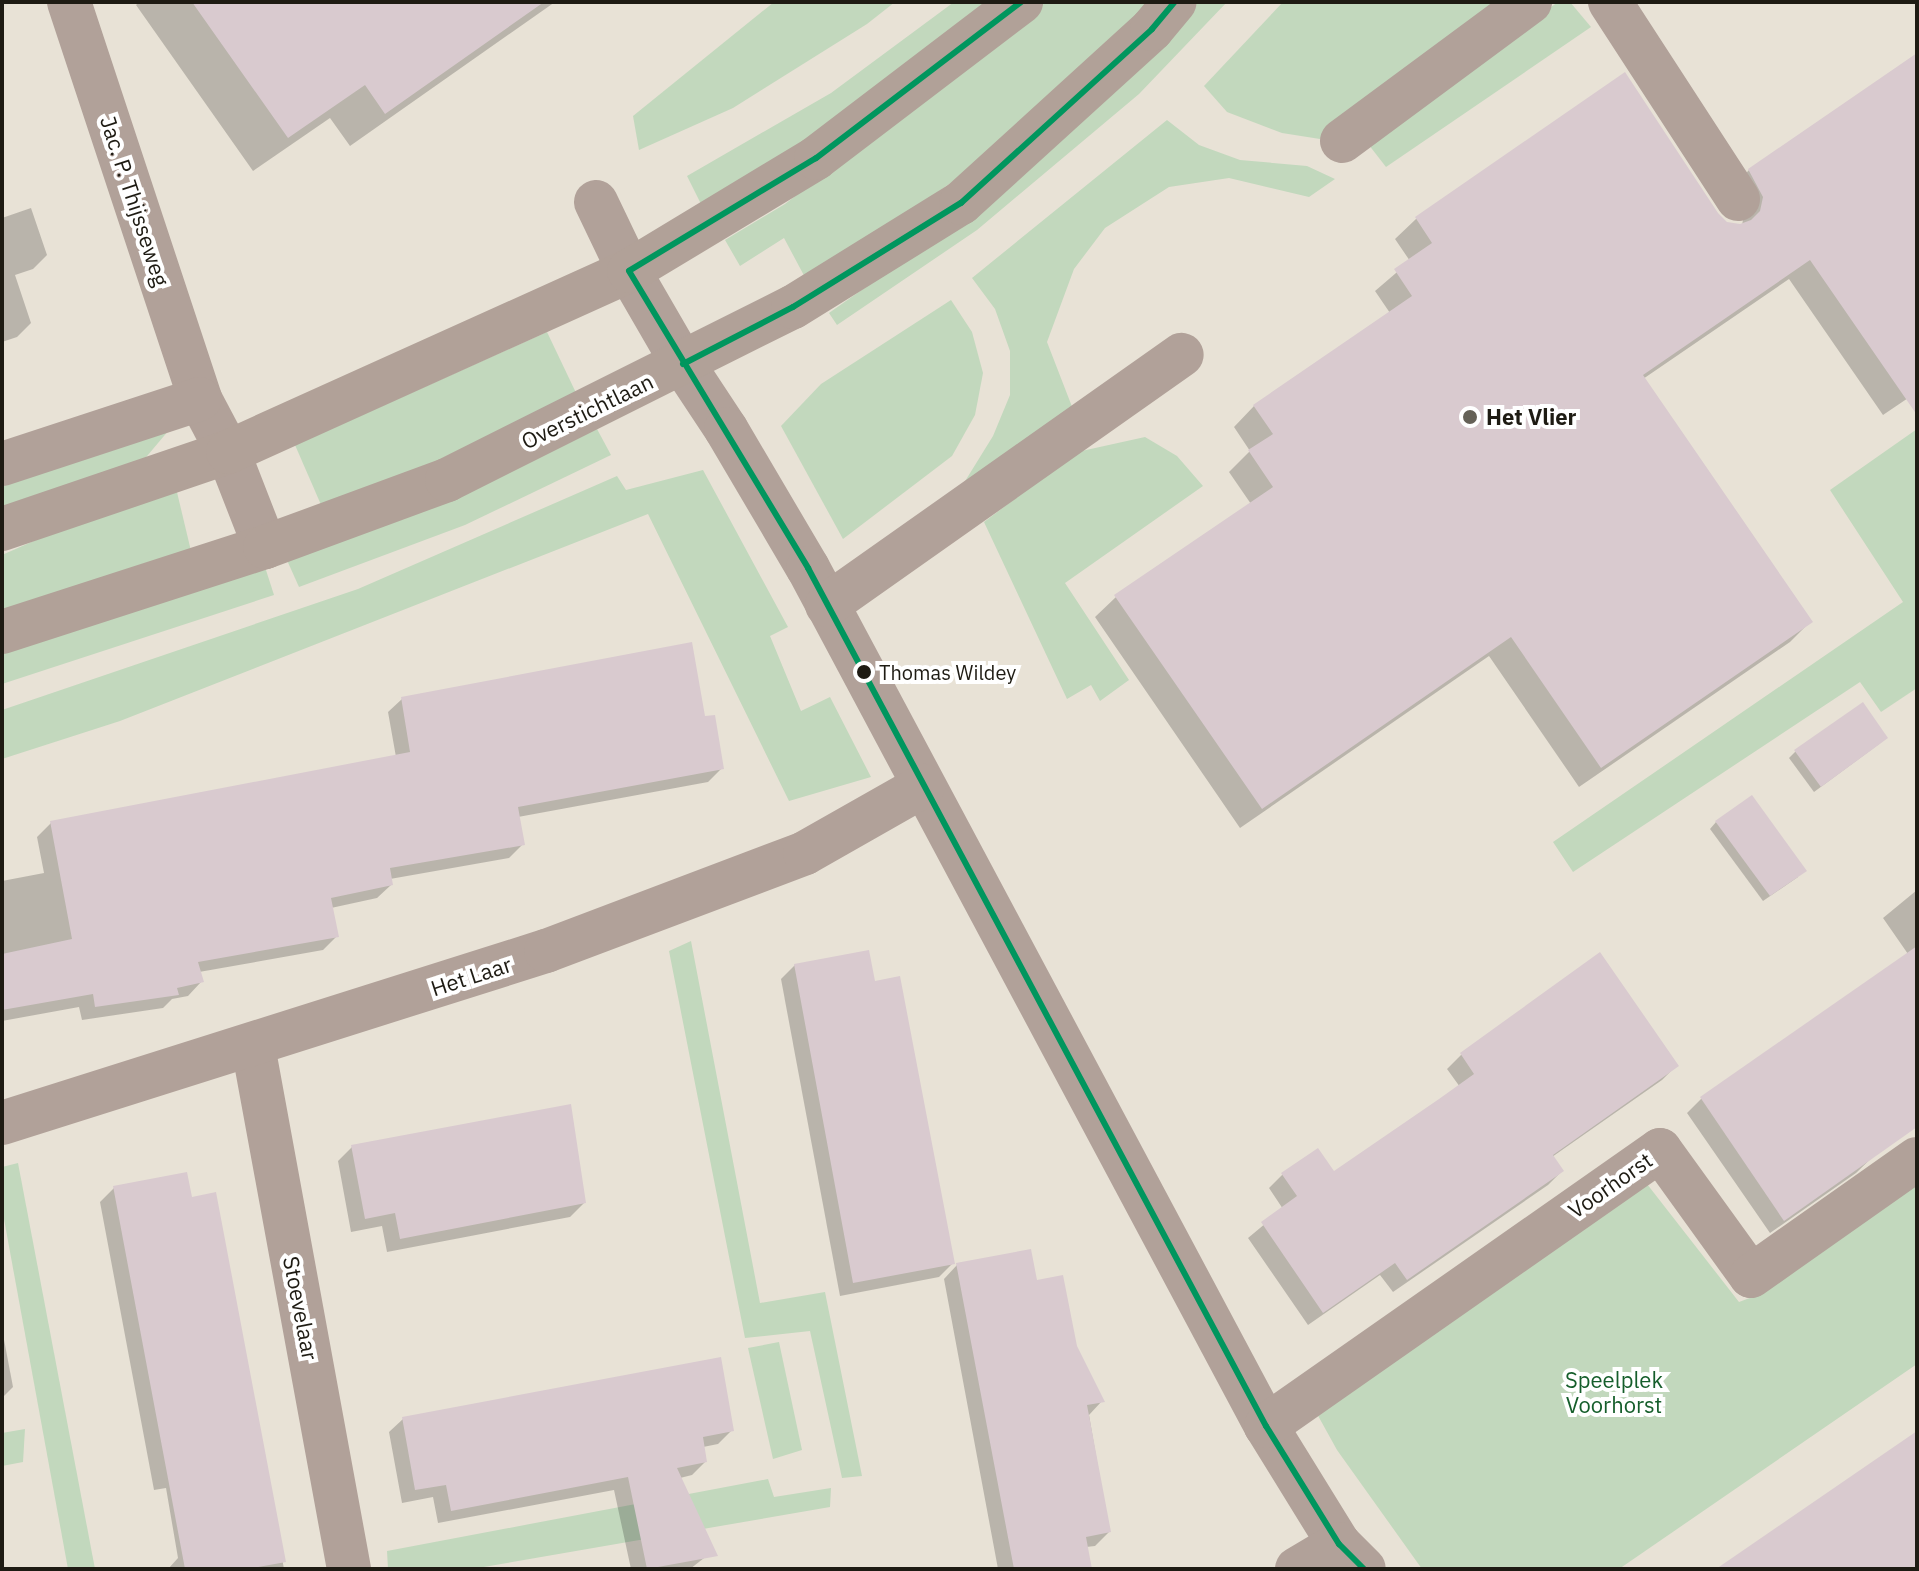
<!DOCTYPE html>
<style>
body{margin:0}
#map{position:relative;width:1919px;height:1571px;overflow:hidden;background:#e8e2d6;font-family:"IBM Plex Sans",sans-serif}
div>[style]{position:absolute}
.green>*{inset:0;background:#c2d8bd}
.shadow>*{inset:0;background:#0003}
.building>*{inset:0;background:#d9cacf}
.minor>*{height:44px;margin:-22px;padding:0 22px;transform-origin:22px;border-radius:22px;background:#b1a199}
.major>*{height:44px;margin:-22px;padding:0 22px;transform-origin:22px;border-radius:22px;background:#b1a198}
.bus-1>*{height:6px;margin:-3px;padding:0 3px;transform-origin:3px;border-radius:3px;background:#00965e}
.dots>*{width:22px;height:22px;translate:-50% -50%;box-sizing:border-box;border:4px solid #fff;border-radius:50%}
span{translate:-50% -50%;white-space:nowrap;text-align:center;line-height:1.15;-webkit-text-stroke:8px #fff;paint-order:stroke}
.bus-label{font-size:20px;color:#1e1b13}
.left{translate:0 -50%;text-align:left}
.street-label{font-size:22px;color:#1e1b13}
.poi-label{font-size:22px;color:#1e1b13;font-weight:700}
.park-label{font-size:22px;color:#155e2b}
.frame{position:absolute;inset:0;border:4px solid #1e1b13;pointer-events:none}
</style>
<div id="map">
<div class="green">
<div style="clip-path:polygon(774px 2px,895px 2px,867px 24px,733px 108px,639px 150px,633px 116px)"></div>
<div style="clip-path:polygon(954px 2px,992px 2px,855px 112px,704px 210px,687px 176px,831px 93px)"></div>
<div style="clip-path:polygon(1046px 2px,1157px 2px,992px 154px,808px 283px,784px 238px,740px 266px,725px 240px,785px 204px)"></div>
<div style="clip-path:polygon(1195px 2px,1227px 2px,1139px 94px,977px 230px,837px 325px,829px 313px,965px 217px)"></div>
<div style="clip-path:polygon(1283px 2px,1508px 2px,1320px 139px,1282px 133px,1227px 112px,1204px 86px)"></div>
<div style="clip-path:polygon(1558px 2px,1570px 2px,1591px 27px,1386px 167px,1365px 140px)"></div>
<div style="clip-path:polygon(1167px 120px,1199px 145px,1240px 160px,1307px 166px,1335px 179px,1309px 197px,1229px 178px,1169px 187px,1105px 228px,1074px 269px,1047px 342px,1076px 417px,954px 499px,993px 436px,1010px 395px,1010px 351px,995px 309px,972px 278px)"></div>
<div style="clip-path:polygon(951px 300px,972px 332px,983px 373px,975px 415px,952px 456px,843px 539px,781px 426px,821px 384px)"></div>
<div style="clip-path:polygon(547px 332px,578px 397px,387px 483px,322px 507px,295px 445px)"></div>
<div style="clip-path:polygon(597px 429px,611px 455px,465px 525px,299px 587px,286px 558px)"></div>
<div style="clip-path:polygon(1917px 429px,1917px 688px,1881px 712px,1860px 682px,1573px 872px,1553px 842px,1903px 602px,1830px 490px)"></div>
<div style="clip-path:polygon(169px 430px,142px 462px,2px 507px,2px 483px)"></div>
<div style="clip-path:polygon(1145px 437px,1177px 456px,1203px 486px,1065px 583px,1129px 680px,1100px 701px,1091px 685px,1067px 699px,984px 522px,1077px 452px)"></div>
<div style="clip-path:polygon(703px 470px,788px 627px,770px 636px,801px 711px,830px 697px,871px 777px,789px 801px,648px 514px,120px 721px,2px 759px,2px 710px,358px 589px,617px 476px,626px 490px)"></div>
<div style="clip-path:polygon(176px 488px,191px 551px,2px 613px,2px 555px,70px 525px)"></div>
<div style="clip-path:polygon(265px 567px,274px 595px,2px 684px,2px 654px)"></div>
<div style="clip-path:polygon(691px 941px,760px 1303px,825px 1292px,862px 1476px,842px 1478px,810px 1331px,745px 1338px,669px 951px)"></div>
<div style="clip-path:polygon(18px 1163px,95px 1569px,68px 1569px,2px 1208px,2px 1167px)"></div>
<div style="clip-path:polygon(1917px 1182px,1917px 1364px,1619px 1569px,1422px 1569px,1337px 1450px,1316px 1412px,1647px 1184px,1739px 1302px,1755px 1296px)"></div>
<div style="clip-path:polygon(779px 1342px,802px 1450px,773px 1459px,748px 1348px)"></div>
<div style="clip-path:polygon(25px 1429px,23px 1462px,2px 1466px,2px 1433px)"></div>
<div style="clip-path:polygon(768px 1479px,774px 1497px,831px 1488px,830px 1507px,472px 1569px,388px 1569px,387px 1551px)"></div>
</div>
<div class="shadow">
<div style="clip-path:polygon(139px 2px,555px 2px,350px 146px,330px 118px,253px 171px,136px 5px)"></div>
<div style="clip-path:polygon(1917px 55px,1917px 392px,1883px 415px,1789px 279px,1643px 379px,1810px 622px,1790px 642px,1579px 787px,1489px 656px,1240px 828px,1095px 617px,1116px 597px,1251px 504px,1229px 472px,1250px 451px,1234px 427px,1254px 406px,1390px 313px,1375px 291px,1410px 261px,1395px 239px,1416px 219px,1625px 75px,1716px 214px,1726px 223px,1742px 225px,1743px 220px,1729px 191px,1749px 170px)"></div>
<div style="clip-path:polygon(31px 208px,47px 255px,33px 269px,15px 275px,31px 323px,17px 337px,2px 342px,2px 218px)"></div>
<div style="clip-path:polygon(402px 699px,703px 719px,722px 768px,708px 782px,518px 817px,523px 844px,509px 858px,390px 879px,391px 885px,377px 898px,331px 908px,337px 936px,323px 950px,199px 972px,201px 982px,188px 996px,172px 999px,163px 1008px,82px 1020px,79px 1007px,2px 1021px,2px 881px,44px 873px,37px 837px,51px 823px,396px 757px,388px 712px)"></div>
<div style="clip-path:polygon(1879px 744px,1814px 792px,1789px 758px,1796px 751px)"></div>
<div style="clip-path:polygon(1716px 822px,1798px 877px,1763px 901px,1710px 829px)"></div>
<div style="clip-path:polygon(1917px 890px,1917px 1114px,1856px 1173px,1770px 1233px,1687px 1113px,1701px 1099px,1908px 954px,1883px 918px)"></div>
<div style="clip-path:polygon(795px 965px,873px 984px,953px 1263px,939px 1277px,840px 1296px,781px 979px)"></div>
<div style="clip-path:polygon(1461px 1055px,1676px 1066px,1662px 1080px,1552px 1157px,1562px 1171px,1548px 1185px,1393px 1292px,1380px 1275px,1308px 1325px,1248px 1238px,1283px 1209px,1269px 1188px,1283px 1174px,1333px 1174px,1460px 1087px,1447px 1069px)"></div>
<div style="clip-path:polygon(352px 1147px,584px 1203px,570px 1217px,387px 1252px,382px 1226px,351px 1232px,338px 1161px)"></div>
<div style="clip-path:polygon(114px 1188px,190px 1199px,215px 1194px,284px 1569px,168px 1569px,178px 1558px,166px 1488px,154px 1490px,100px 1202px)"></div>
<div style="clip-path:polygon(957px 1265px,1036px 1282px,1075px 1346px,1102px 1401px,1089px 1415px,1109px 1532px,1095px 1546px,1086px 1547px,1087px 1569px,998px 1569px,944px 1279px)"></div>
<div style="clip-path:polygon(2px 1329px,13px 1387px,2px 1398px)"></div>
<div style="clip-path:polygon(403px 1419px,732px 1430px,718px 1444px,703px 1447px,705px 1462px,692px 1475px,680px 1478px,713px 1551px,690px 1569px,631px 1569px,614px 1490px,438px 1523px,433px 1497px,402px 1503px,389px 1432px)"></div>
</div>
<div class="building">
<div style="clip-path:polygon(192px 2px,544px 2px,385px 114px,365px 85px,288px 138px)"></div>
<div style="clip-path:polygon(1917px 53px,1917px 415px,1810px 260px,1643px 375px,1813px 622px,1601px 768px,1511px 637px,1262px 809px,1114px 595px,1273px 487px,1248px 450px,1273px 434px,1253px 405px,1412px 296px,1394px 269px,1432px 243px,1415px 217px,1625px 72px,1718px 213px,1727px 222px,1740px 224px,1751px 220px,1760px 211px,1763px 197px,1748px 169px)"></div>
<div style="clip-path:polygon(692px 642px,705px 716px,715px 715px,724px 769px,518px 807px,525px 845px,390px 868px,393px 885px,331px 898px,339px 937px,198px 962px,204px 982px,177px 988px,179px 995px,95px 1007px,93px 994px,2px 1010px,2px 954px,72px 939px,50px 821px,410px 752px,401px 697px)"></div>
<div style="clip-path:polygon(1863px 702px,1888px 738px,1821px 787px,1794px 750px)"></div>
<div style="clip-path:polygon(1752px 795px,1807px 871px,1770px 896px,1715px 821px)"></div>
<div style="clip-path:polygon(1917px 946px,1917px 1127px,1784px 1221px,1700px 1097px)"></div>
<div style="clip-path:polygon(869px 950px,875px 981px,900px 976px,955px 1264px,853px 1283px,794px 964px)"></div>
<div style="clip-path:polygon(1600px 952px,1679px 1066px,1553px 1155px,1564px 1171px,1407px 1280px,1395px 1263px,1323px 1313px,1261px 1222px,1297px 1196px,1281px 1173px,1318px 1148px,1334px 1171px,1439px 1099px,1474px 1074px,1460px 1053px)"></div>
<div style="clip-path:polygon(571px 1104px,586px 1203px,400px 1239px,395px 1213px,365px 1219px,351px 1145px)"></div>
<div style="clip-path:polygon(187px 1172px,192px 1197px,216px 1192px,286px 1562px,247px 1569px,185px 1569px,113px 1186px)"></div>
<div style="clip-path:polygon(1031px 1249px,1037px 1280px,1063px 1275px,1077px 1346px,1105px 1402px,1087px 1405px,1111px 1532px,1086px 1537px,1092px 1569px,1014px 1569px,996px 1474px,956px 1263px)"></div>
<div style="clip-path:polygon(721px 1357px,734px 1431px,703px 1437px,707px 1462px,677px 1468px,718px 1556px,647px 1569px,628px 1477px,451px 1511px,446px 1485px,415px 1490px,402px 1417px)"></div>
<div style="clip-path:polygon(1917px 1431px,1917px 1569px,1716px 1569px)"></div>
</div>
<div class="minor">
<div style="left:69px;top:2px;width:418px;rotate:71.7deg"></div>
<div style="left:200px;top:399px;width:60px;rotate:62.2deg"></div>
<div style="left:228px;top:452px;width:102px;rotate:68.7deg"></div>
<div style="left:1610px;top:2px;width:235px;rotate:57deg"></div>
<div style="left:1342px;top:141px;width:234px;rotate:-36.5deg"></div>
<div style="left:596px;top:202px;width:76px;rotate:64.4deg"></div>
<div style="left:629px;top:271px;width:108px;rotate:59.9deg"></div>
<div style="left:683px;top:364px;width:78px;rotate:56.5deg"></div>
<div style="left:726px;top:429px;width:161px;rotate:59.5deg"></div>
<div style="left:808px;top:568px;width:973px;rotate:61.91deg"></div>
<div style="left:1266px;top:1426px;width:139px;rotate:58.3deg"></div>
<div style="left:1339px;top:1544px;width:35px;rotate:45deg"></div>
<div style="left:2px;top:464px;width:208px;rotate:-18.2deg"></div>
<div style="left:827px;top:605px;width:434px;rotate:-35.2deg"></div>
<div style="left:253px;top:1046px;width:532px;rotate:79.6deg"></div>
<div style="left:2px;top:1123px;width:571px;rotate:-17.55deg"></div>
<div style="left:546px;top:951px;width:277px;rotate:-20.7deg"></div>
<div style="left:805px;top:853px;width:136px;rotate:-29.6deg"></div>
<div style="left:1266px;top:1426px;width:481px;rotate:-35deg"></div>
<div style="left:1660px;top:1150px;width:155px;rotate:54.2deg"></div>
<div style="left:1751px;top:1276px;width:203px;rotate:-35.2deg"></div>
<div style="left:1297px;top:1569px;width:49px;rotate:-30.8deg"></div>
</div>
<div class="major">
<div style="left:2px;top:529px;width:239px;rotate:-18.8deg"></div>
<div style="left:228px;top:452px;width:440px;rotate:-24.3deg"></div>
<div style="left:629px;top:271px;width:218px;rotate:-31.1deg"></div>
<div style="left:816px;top:158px;width:258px;rotate:-37.3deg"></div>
<div style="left:2px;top:632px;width:276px;rotate:-17.9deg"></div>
<div style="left:265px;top:547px;width:194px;rotate:-20.2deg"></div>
<div style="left:447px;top:480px;width:387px;rotate:-26.6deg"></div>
<div style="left:793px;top:307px;width:198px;rotate:-31.8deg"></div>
<div style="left:961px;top:203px;width:258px;rotate:-42.3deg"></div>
<div style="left:1152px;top:29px;width:35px;rotate:-50deg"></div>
</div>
<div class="bus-1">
<div style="left:1021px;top:2px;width:258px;rotate:142.7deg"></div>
<div style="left:816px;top:158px;width:218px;rotate:148.9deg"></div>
<div style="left:629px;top:271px;width:347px;rotate:58.9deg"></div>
<div style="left:808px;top:568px;width:973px;rotate:61.91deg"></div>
<div style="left:1266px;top:1426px;width:139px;rotate:58.3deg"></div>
<div style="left:1339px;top:1544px;width:35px;rotate:45deg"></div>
<div style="left:683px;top:364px;width:124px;rotate:-27.4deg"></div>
<div style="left:793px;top:307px;width:198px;rotate:-31.8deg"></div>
<div style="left:961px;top:203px;width:258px;rotate:-42.3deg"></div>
<div style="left:1152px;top:29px;width:35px;rotate:-50deg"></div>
</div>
<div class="dots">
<div style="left:1470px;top:417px;background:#656157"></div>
<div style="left:864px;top:672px;background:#1e1b13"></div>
</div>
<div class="bus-label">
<span class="left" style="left:879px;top:672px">Thomas Wildey</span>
</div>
<div class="street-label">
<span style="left:135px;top:201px;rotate:72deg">Jac. P. Thijsseweg</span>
<span style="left:587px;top:411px;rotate:-26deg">Overstichtlaan</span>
<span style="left:471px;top:976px;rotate:-18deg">Het Laar</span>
<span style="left:1610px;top:1185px;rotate:-35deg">Voorhorst</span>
<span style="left:301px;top:1308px;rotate:79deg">Stoevelaar</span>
</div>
<div class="poi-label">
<span class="left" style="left:1486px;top:417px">Het Vlier</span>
</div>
<div class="park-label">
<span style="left:1614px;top:1392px">Speelplek<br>Voorhorst</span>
</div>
<div class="frame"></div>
</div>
